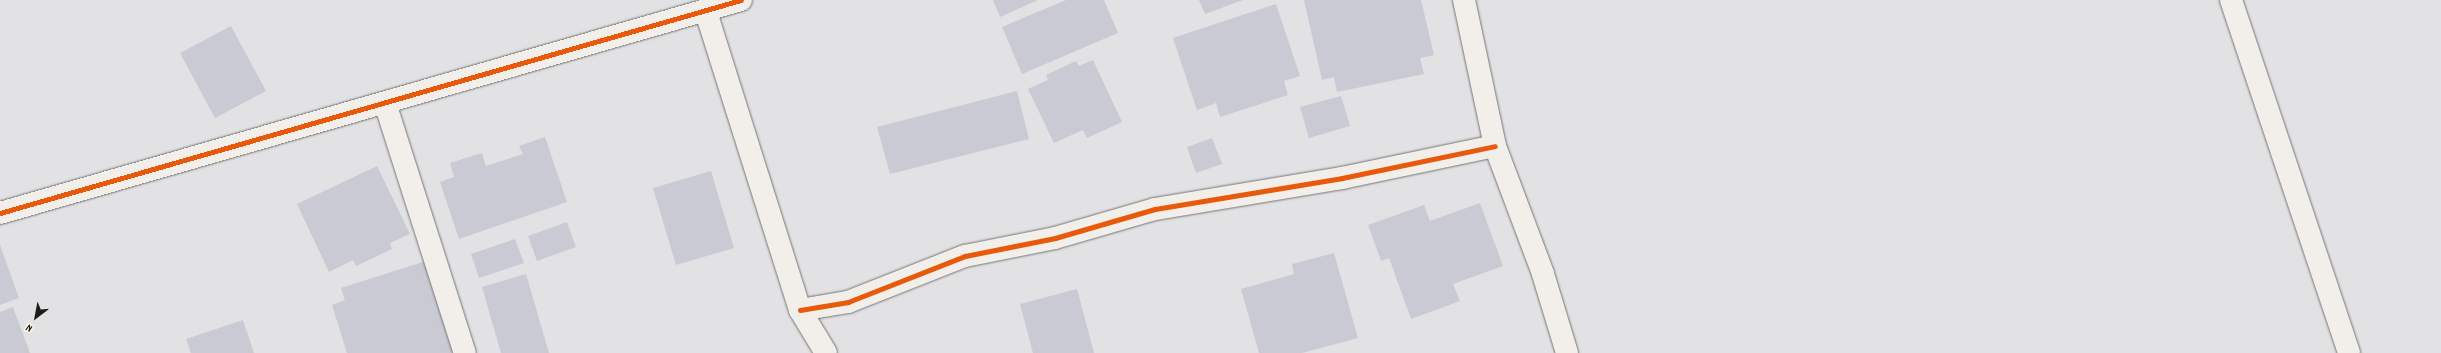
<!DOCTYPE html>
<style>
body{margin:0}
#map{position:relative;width:2441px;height:353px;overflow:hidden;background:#e2e1e3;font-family:Dekko,sans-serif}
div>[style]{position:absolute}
.building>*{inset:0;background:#c9cad4}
.roads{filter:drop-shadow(0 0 1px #757576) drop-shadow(0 0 1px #757576)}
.minor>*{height:22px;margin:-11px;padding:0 11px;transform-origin:11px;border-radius:11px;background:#f2efeb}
.cycleway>*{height:5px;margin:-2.5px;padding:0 2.5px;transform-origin:2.5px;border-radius:2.5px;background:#e8590c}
span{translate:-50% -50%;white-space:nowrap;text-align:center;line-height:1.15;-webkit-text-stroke:4px #fcf5e5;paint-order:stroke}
.north{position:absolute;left:16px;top:297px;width:40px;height:40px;-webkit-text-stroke:3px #fcf5e5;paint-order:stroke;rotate:212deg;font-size:11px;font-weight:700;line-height:16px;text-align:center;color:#1c1c1c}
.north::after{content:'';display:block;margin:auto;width:14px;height:18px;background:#1c1c1c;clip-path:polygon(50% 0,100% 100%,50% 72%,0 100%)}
</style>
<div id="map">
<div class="building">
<div style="clip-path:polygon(993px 0,1038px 0,1000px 17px)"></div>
<div style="clip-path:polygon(1066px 0,1104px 0,1118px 33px,1022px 74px,1002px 27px)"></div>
<div style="clip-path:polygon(1199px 0,1243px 0,1205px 14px)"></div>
<div style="clip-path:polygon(1304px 0,1421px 0,1434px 55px,1420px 58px,1424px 74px,1337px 92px,1334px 77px,1322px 80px)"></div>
<div style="clip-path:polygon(1276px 4px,1300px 76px,1284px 81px,1288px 95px,1220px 117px,1216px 103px,1197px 110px,1173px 38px)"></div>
<div style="clip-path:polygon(231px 26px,266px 91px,215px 118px,180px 53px)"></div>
<div style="clip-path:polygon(1093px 60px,1122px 122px,1087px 138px,1083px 130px,1054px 143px,1028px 89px,1048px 80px,1046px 75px,1076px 61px,1079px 66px)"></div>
<div style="clip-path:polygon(1017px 91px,1029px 139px,890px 174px,877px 127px)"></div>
<div style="clip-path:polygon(1341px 96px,1350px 126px,1309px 138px,1300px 107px)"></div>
<div style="clip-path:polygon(545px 137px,567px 202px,459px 239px,440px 182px,454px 177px,450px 163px,482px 153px,486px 166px,523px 154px,519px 146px)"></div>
<div style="clip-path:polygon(1212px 138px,1222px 164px,1196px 173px,1187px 147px)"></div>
<div style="clip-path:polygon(377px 166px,410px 234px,390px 243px,392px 249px,356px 266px,353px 260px,329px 272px,297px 204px)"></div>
<div style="clip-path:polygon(711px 171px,734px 248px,676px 265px,653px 188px)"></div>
<div style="clip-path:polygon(1480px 203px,1503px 266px,1453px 284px,1460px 301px,1411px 319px,1389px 258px,1381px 261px,1368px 225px,1424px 205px,1430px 221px)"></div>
<div style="clip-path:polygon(567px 222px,576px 247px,537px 261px,528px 236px)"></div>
<div style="clip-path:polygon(515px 239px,524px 263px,479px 278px,471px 254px)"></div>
<div style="clip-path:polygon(0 245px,19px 298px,0 305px)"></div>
<div style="clip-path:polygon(1334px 253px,1358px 338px,1302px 353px,1259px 353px,1241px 289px,1294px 274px,1292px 264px)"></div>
<div style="clip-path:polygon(429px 260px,459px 350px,450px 353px,347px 353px,332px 305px,345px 300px,341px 288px)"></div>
<div style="clip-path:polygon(526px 274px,549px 353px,501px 353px,482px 287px)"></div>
<div style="clip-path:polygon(1077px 289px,1094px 353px,1033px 353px,1020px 304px)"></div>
<div style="clip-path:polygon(13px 307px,30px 353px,0 353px,0 312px)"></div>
<div style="clip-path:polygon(243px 320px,254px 353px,191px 353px,186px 339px)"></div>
</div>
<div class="roads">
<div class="minor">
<div style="left:1464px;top:0;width:149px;rotate:78deg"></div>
<div style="left:1495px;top:146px;width:137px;rotate:69.4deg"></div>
<div style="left:1543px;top:274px;width:83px;rotate:73.1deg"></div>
<div style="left:2231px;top:0;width:372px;rotate:71.5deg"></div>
<div style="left:706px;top:12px;width:312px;rotate:72.5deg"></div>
<div style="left:800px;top:310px;width:50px;rotate:58.8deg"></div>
<div style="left:385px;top:103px;width:262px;rotate:72.3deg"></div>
<div style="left:0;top:213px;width:771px;rotate:-16.04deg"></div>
<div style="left:800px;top:310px;width:49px;rotate:-9.5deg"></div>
<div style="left:848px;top:302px;width:126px;rotate:-21.5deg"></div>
<div style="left:965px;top:256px;width:92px;rotate:-11.3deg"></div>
<div style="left:1055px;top:238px;width:104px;rotate:-16.2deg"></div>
<div style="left:1155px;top:209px;width:190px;rotate:-9.4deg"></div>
<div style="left:1342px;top:178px;width:156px;rotate:-11.8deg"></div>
</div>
</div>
<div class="cycleway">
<div style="left:0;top:213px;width:771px;rotate:-16.04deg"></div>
<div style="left:800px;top:310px;width:49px;rotate:-9.5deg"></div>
<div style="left:848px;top:302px;width:126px;rotate:-21.5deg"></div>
<div style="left:965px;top:256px;width:92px;rotate:-11.3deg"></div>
<div style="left:1055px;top:238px;width:104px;rotate:-16.2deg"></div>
<div style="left:1155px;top:209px;width:190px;rotate:-9.4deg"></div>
<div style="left:1342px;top:178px;width:156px;rotate:-11.8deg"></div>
</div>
<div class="north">N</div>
</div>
